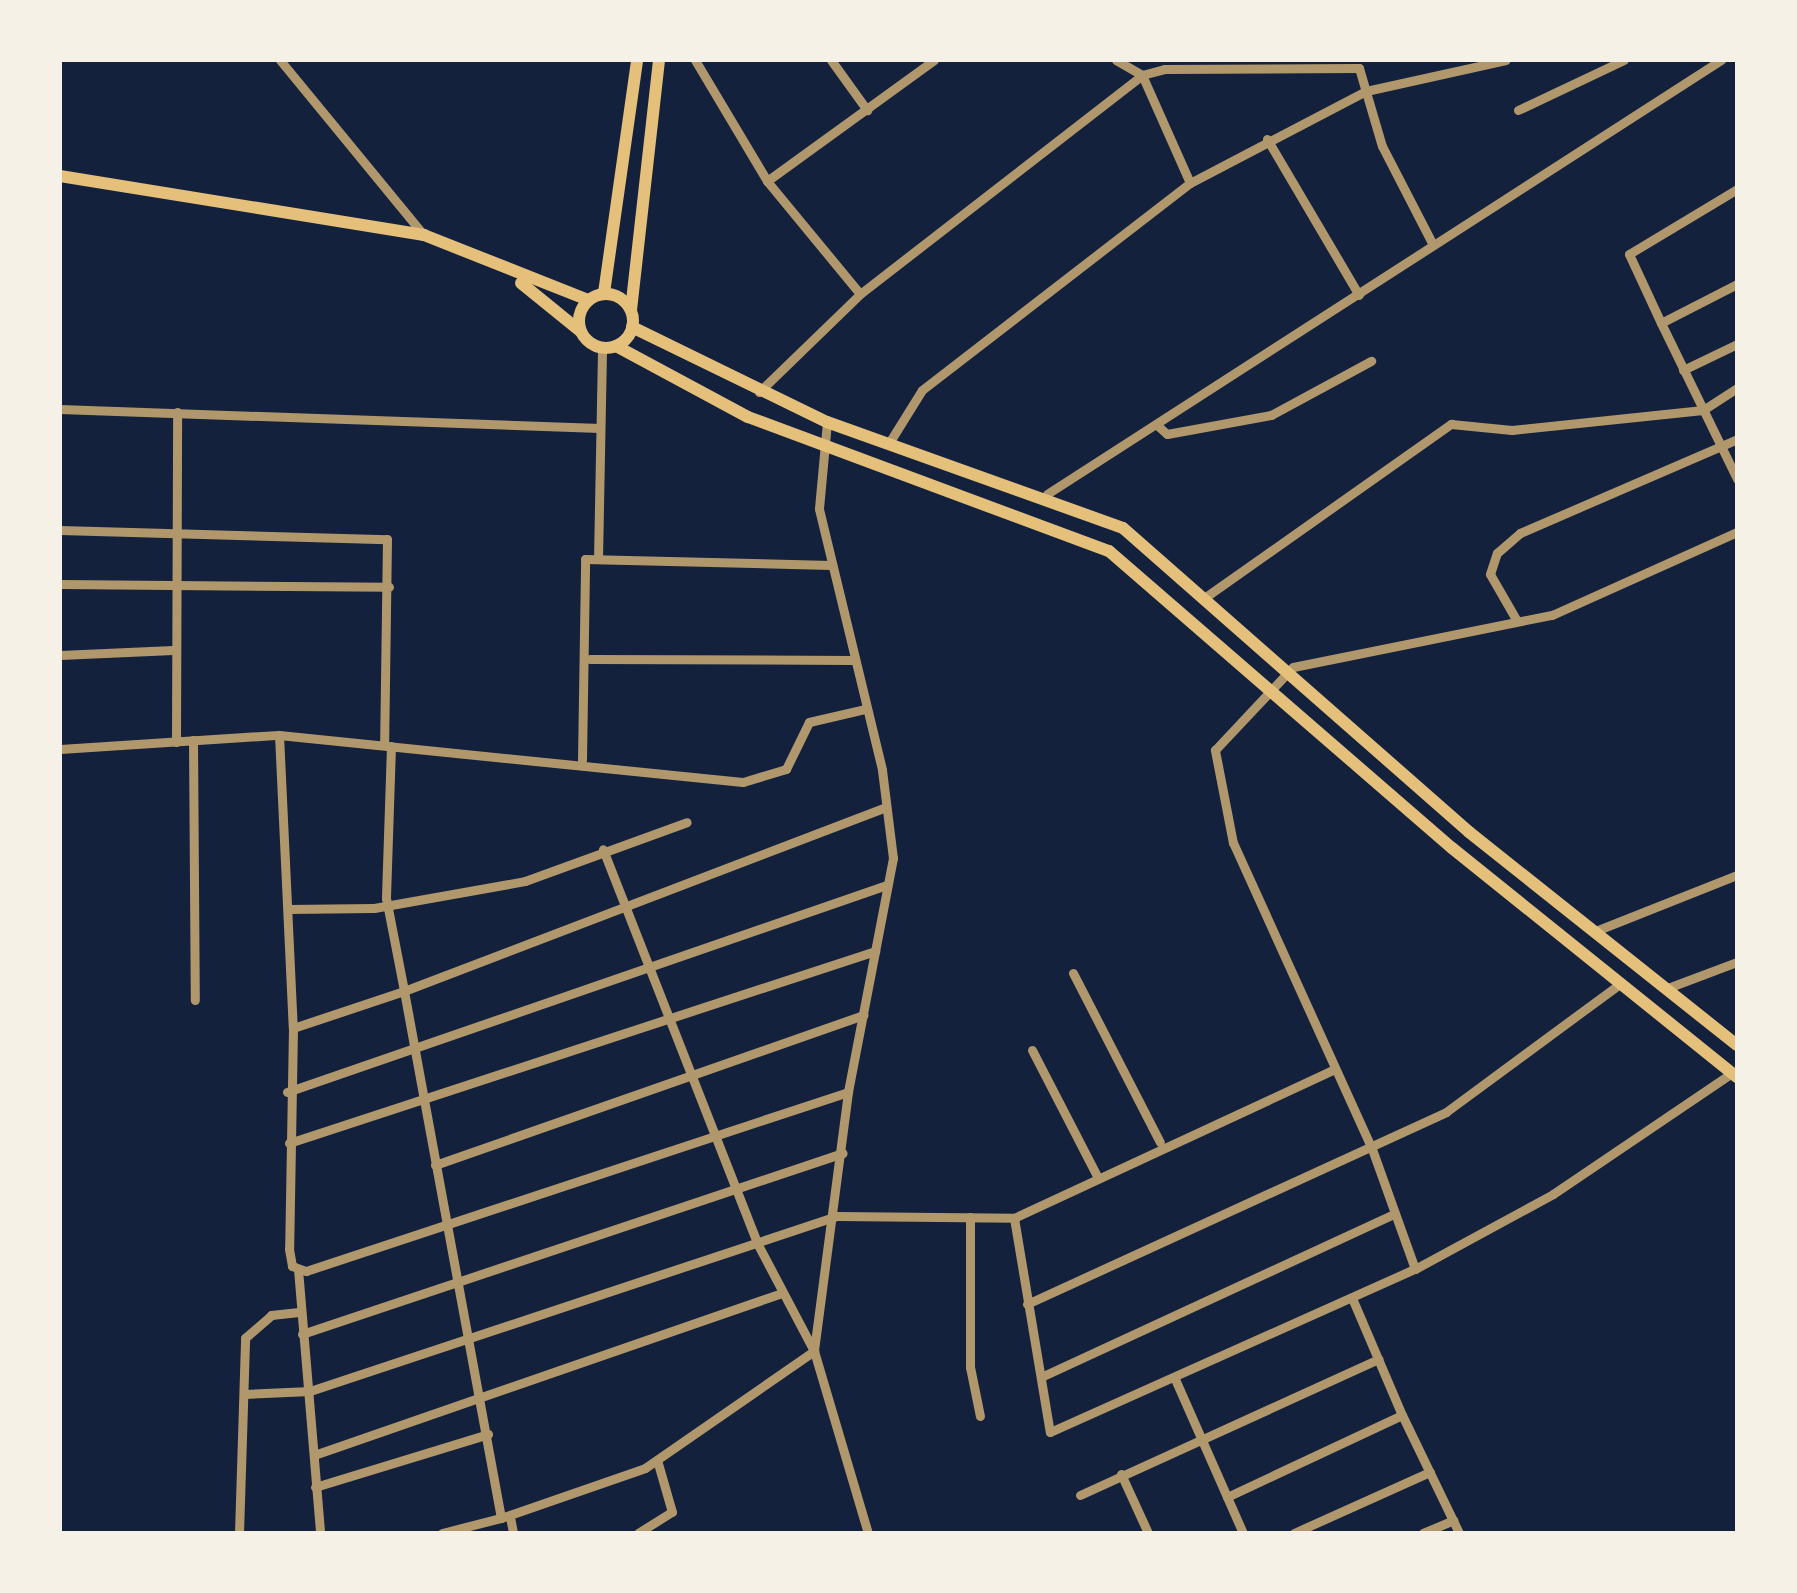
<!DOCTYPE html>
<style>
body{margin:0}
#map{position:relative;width:1797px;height:1593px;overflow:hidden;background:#14213d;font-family:"Open Sans",sans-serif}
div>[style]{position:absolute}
.minor>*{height:9px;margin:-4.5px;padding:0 4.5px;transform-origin:4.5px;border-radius:4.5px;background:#b1986c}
.secondary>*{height:12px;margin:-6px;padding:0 6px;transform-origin:6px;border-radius:6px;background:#e5c07b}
.secondary>.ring{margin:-6px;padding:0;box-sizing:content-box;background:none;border:12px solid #e5c07b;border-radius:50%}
span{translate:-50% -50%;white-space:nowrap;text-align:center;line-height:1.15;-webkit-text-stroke:10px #f6f1e7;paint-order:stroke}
.frame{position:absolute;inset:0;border:62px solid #f6f1e7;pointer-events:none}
</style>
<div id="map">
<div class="minor">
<div style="left:280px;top:60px;width:224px;rotate:50.6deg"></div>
<div style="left:695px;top:60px;width:141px;rotate:59.2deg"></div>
<div style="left:767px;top:181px;width:206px;rotate:-35.9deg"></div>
<div style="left:831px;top:60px;width:62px;rotate:54.2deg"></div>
<div style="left:1116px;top:60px;width:30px;rotate:30deg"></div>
<div style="left:1142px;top:75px;width:118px;rotate:66deg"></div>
<div style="left:1518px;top:110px;width:117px;rotate:-25.3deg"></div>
<div style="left:1267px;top:139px;width:181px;rotate:59.5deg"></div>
<div style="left:767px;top:181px;width:146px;rotate:50.5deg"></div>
<div style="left:1737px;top:284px;width:85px;rotate:152.8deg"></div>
<div style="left:1661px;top:323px;width:174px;rotate:64deg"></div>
<div style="left:1661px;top:323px;width:76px;rotate:-114.9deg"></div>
<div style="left:1629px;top:254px;width:126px;rotate:-31deg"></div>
<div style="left:1683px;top:370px;width:60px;rotate:-25.7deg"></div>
<div style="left:759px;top:392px;width:141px;rotate:-44.1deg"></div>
<div style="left:860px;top:294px;width:357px;rotate:-37.8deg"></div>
<div style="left:1142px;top:75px;width:23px;rotate:-15deg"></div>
<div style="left:1164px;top:69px;width:195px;rotate:-0.3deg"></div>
<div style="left:1359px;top:68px;width:81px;rotate:73.6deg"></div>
<div style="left:1382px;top:146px;width:109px;rotate:62.7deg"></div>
<div style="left:60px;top:409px;width:540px;rotate:2.02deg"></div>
<div style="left:827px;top:422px;width:87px;rotate:95.3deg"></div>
<div style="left:819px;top:509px;width:268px;rotate:76.4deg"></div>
<div style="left:882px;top:770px;width:89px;rotate:82.9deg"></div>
<div style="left:893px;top:858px;width:238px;rotate:100.9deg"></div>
<div style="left:848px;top:1092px;width:261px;rotate:97.5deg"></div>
<div style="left:814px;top:1351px;width:190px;rotate:73.5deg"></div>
<div style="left:1158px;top:426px;width:12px;rotate:42deg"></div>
<div style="left:1167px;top:434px;width:106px;rotate:-10.4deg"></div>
<div style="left:1271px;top:415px;width:114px;rotate:-28.4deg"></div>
<div style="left:889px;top:443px;width:62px;rotate:-58.1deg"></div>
<div style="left:922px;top:390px;width:339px;rotate:-37.7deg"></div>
<div style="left:1190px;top:183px;width:199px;rotate:-27.6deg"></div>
<div style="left:1366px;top:91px;width:143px;rotate:-12.5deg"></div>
<div style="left:1047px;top:494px;width:802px;rotate:-32.78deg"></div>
<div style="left:60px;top:530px;width:327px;rotate:1.6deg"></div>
<div style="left:387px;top:539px;width:203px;rotate:90.8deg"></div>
<div style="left:598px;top:559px;width:211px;rotate:-88.9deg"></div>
<div style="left:60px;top:584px;width:329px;rotate:0.5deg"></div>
<div style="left:1207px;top:596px;width:299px;rotate:-35.2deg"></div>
<div style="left:1451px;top:424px;width:61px;rotate:5.6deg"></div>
<div style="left:1512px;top:430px;width:192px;rotate:-6deg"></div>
<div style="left:1703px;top:410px;width:40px;rotate:-32.9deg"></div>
<div style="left:1517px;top:621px;width:54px;rotate:-119.9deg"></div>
<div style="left:1490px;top:574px;width:22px;rotate:-72deg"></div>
<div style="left:1497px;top:553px;width:30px;rotate:-41deg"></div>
<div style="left:1520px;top:533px;width:236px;rotate:-23.4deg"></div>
<div style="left:60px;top:655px;width:113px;rotate:-2.5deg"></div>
<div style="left:590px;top:659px;width:263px;rotate:0.2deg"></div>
<div style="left:279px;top:735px;width:466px;rotate:5.8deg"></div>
<div style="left:743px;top:782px;width:45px;rotate:-16.8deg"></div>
<div style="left:786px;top:769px;width:52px;rotate:-63.9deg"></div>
<div style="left:809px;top:722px;width:57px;rotate:-13.1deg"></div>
<div style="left:193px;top:740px;width:260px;rotate:89.6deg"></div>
<div style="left:176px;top:742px;width:330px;rotate:-89.8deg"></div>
<div style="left:391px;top:746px;width:152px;rotate:91.9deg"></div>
<div style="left:386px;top:898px;width:95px;rotate:79deg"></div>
<div style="left:404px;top:991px;width:516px;rotate:-20.89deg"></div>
<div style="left:60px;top:749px;width:219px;rotate:-3.7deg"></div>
<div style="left:279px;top:735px;width:293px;rotate:87.3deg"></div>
<div style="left:293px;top:1028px;width:117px;rotate:-18.4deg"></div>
<div style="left:404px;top:991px;width:536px;rotate:79.57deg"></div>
<div style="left:501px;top:1518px;width:152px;rotate:-19.1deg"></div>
<div style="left:645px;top:1468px;width:206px;rotate:-34.7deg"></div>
<div style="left:814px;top:1351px;width:120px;rotate:-117.8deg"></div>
<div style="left:758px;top:1245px;width:425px;rotate:-111.4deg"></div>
<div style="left:582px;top:760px;width:201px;rotate:-89.1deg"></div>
<div style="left:585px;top:559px;width:246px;rotate:1.4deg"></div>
<div style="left:288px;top:909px;width:86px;rotate:-0.7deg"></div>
<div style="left:374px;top:908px;width:153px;rotate:-10.1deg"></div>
<div style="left:525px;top:881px;width:172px;rotate:-20deg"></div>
<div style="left:1593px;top:932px;width:155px;rotate:-21.6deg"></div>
<div style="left:1073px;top:973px;width:190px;rotate:62.8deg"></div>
<div style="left:1665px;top:989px;width:77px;rotate:-20.6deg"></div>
<div style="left:293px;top:1028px;width:221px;rotate:91deg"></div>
<div style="left:289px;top:1249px;width:17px;rotate:80deg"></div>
<div style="left:292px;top:1266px;width:15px;rotate:20deg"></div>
<div style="left:306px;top:1271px;width:571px;rotate:-18.28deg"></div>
<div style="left:1032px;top:1050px;width:144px;rotate:62.7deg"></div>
<div style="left:287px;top:1092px;width:632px;rotate:-19.04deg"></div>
<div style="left:289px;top:1143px;width:617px;rotate:-18.14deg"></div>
<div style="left:435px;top:1165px;width:454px;rotate:-19.3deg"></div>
<div style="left:970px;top:1217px;width:150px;rotate:90deg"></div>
<div style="left:970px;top:1367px;width:50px;rotate:78.5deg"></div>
<div style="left:1014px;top:1218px;width:217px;rotate:80.5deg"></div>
<div style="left:1050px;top:1432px;width:400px;rotate:-24.1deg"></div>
<div style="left:1415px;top:1269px;width:157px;rotate:-28.5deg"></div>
<div style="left:1553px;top:1194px;width:216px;rotate:-34.1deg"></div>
<div style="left:298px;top:1269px;width:265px;rotate:85.2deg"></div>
<div style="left:1415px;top:1269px;width:127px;rotate:-109.7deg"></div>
<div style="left:1372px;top:1149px;width:336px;rotate:-114.4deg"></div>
<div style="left:1233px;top:843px;width:95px;rotate:-101deg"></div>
<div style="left:1215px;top:750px;width:114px;rotate:-46.8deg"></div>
<div style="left:1293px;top:667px;width:264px;rotate:-11.4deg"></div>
<div style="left:1552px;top:615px;width:203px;rotate:-24.2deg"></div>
<div style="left:1352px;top:1298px;width:127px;rotate:66.9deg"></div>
<div style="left:1027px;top:1304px;width:461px;rotate:-24.6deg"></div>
<div style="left:1446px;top:1112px;width:214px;rotate:-36.4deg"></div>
<div style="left:302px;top:1334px;width:570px;rotate:-18.5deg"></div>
<div style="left:1041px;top:1377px;width:388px;rotate:-24.8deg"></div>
<div style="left:1175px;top:1379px;width:168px;rotate:66.2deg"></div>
<div style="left:244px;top:1394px;width:66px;rotate:-2.6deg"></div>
<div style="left:310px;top:1391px;width:555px;rotate:-18.37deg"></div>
<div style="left:837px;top:1216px;width:177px;rotate:0.6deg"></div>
<div style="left:1014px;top:1218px;width:354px;rotate:-24.9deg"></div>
<div style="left:317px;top:1454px;width:489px;rotate:-19.1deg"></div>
<div style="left:1121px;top:1474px;width:65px;rotate:65.4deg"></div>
<div style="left:315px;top:1487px;width:181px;rotate:-17deg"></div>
<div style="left:1080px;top:1495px;width:328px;rotate:-24.5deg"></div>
<div style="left:1227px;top:1497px;width:193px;rotate:-25.1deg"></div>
<div style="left:1402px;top:1415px;width:131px;rotate:64.2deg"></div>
<div style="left:510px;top:1517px;width:16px;rotate:79deg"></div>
<div style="left:239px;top:1533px;width:195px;rotate:-88.2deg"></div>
<div style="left:245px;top:1338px;width:35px;rotate:-41deg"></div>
<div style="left:271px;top:1315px;width:28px;rotate:-6deg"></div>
<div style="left:442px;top:1533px;width:61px;rotate:-14.3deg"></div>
<div style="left:638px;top:1533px;width:40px;rotate:-32deg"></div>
<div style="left:672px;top:1512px;width:54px;rotate:-106.1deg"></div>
<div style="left:1294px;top:1533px;width:149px;rotate:-24.2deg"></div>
<div style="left:1423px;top:1533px;width:33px;rotate:-23deg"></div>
</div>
<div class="secondary">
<div style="left:60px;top:176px;width:369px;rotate:9.2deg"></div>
<div style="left:424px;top:235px;width:176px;rotate:21.6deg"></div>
<div style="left:521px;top:283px;width:76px;rotate:39.1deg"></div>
<div style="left:604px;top:293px;width:235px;rotate:-81.9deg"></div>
<div class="ring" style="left:579px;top:294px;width:42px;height:42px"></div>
<div style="left:631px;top:310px;width:252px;rotate:-83.6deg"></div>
<div style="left:632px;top:327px;width:217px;rotate:26deg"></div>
<div style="left:827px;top:422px;width:314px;rotate:19.7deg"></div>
<div style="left:1123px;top:528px;width:461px;rotate:41.3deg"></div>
<div style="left:1469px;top:832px;width:342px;rotate:38.5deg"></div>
<div style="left:616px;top:346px;width:150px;rotate:28.3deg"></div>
<div style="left:748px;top:417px;width:385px;rotate:20.4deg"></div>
<div style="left:1109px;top:551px;width:454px;rotate:40.9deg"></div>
<div style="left:1452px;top:848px;width:366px;rotate:38.8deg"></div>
</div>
<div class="frame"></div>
</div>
